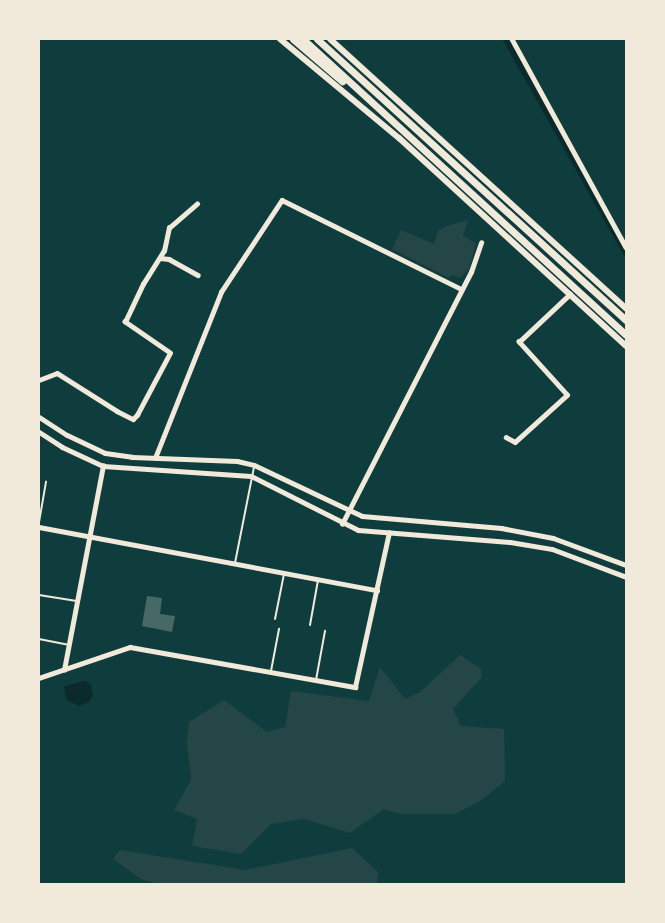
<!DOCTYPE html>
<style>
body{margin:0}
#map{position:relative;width:665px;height:923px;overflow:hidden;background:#0f3d3e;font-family:"PT Sans",sans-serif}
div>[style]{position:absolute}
.green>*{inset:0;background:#244646}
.water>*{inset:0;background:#0a2a2b}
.canal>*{height:7px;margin:-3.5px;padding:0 3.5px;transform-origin:3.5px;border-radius:3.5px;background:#0a2a2b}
.building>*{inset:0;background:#486865}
.service>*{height:2px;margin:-1px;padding:0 1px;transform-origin:1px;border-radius:1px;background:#f1e9da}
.minor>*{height:4.5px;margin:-2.25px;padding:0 2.25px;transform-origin:2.25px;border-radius:2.25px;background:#f1e9da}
.tertiary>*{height:5px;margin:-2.5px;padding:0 2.5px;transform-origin:2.5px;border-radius:2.5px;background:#f1e9da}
.secondary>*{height:6px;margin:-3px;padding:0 3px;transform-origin:3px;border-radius:3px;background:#f1e9da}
.trunk>*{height:7px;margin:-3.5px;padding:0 3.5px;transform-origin:3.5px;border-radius:3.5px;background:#f1e9da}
span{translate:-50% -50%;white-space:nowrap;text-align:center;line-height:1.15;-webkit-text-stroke:4px #f1e9da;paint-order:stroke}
.frame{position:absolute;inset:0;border:40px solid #f1e9da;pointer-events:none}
</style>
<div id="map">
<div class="green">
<div style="clip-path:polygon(468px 220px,463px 236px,476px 243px,469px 269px,460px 278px,452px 275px,449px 278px,392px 249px,401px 230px,434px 244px,438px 231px,444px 227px)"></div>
<div style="clip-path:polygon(460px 655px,481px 669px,482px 677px,453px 709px,461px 726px,504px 729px,505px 781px,480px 801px,455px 814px,400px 814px,384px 809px,350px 833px,304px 819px,271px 824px,241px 854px,192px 846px,197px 819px,174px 810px,191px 780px,187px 742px,189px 722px,224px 700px,267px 732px,285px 727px,291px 691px,369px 701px,380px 667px,405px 699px,420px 692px)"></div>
<div style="clip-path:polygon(352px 848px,378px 872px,377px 884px,158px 884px,141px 879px,113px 859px,120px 850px,245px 870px)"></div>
</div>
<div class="water">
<div style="clip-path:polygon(85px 681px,91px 684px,93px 695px,89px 702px,79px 706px,66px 699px,64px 686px)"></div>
</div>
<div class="canal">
<div style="left:506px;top:39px;width:245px;rotate:60.7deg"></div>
</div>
<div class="building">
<div style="clip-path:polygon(147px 596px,162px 598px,160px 614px,175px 616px,172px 632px,142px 626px)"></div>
</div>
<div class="service">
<div style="left:39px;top:522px;width:41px;rotate:-80.1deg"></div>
<div style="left:235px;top:563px;width:98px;rotate:-78.8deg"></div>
<div style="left:39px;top:595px;width:38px;rotate:9deg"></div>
<div style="left:275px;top:619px;width:46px;rotate:-78.7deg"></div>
<div style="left:310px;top:625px;width:46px;rotate:-79.9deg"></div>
<div style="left:39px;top:639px;width:31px;rotate:11deg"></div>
<div style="left:271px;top:671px;width:43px;rotate:-79.2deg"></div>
<div style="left:316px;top:680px;width:50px;rotate:-79.6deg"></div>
</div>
<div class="minor">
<div style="left:512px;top:39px;width:237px;rotate:61.3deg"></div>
<div style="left:160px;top:258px;width:9px;rotate:6deg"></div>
<div style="left:169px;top:259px;width:33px;rotate:29deg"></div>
<div style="left:39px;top:380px;width:19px;rotate:-21deg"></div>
<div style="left:57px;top:373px;width:71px;rotate:32.3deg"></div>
<div style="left:117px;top:411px;width:18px;rotate:27deg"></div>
<div style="left:133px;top:419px;width:6px;rotate:-45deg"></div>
<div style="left:137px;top:415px;width:70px;rotate:-62deg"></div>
<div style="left:170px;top:353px;width:55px;rotate:-145.4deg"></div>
<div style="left:125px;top:322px;width:42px;rotate:-64.7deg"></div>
<div style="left:143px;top:284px;width:39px;rotate:-58deg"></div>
<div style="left:164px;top:251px;width:24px;rotate:-78deg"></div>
<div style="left:169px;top:228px;width:37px;rotate:-41deg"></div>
<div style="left:506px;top:437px;width:10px;rotate:29deg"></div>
<div style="left:515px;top:442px;width:70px;rotate:-42.1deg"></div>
<div style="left:567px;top:395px;width:72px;rotate:-132.2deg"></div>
<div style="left:519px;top:342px;width:70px;rotate:-43.3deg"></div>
<div style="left:155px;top:458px;width:179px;rotate:-68.3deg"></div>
<div style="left:221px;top:292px;width:110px;rotate:-56.5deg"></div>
<div style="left:282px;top:200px;width:200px;rotate:26.4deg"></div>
<div style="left:342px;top:524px;width:283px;rotate:-62.9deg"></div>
<div style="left:471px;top:272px;width:31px;rotate:-71deg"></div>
<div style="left:39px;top:527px;width:344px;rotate:10.6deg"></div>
<div style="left:64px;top:670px;width:208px;rotate:-79.2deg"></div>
<div style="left:39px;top:678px;width:96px;rotate:-18.8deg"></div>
<div style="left:130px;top:647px;width:229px;rotate:10.1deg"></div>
<div style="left:355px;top:687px;width:158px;rotate:-77.6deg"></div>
</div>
<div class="tertiary">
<div style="left:39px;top:417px;width:33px;rotate:33deg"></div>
<div style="left:67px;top:435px;width:42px;rotate:25.3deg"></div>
<div style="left:105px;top:453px;width:27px;rotate:8deg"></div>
<div style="left:132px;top:457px;width:105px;rotate:2.2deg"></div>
<div style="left:237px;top:461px;width:17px;rotate:13deg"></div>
<div style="left:254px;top:465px;width:119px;rotate:25.3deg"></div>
<div style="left:362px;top:516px;width:140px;rotate:4.9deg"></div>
<div style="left:501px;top:528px;width:53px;rotate:10.9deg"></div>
<div style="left:553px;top:538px;width:78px;rotate:20.3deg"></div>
<div style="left:39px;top:432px;width:27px;rotate:33deg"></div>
<div style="left:62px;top:447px;width:45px;rotate:24.9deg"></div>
<div style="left:103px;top:466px;width:148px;rotate:3.9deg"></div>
<div style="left:251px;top:476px;width:120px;rotate:26.8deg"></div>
<div style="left:358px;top:530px;width:152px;rotate:4.5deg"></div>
<div style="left:510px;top:542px;width:43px;rotate:9.5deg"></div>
<div style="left:552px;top:549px;width:79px;rotate:20.7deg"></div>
</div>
<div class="secondary">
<div style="left:280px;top:39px;width:155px;rotate:39.8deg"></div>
<div style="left:399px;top:138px;width:308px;rotate:42.5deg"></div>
<div style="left:330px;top:39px;width:400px;rotate:42.3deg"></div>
</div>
<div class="trunk">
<div style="left:293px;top:39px;width:65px;rotate:40.6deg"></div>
<div style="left:303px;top:39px;width:438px;rotate:42.5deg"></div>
<div style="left:317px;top:39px;width:418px;rotate:42.3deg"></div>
</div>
<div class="frame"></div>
</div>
